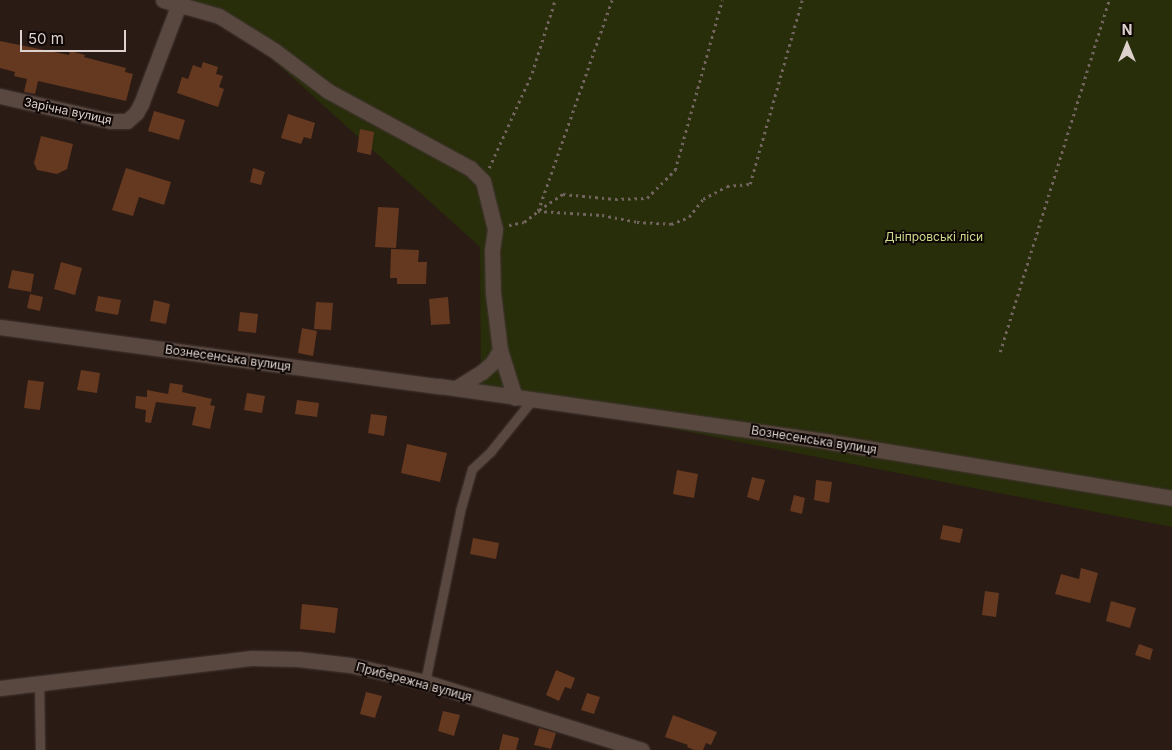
<!DOCTYPE html>
<meta charset="utf-8">
<style>
body{margin:0}
#map{position:relative;width:1172px;height:750px;overflow:hidden;background:#2a1b14;font-family:Inter,sans-serif}
div>[style]{position:absolute}
.green>*{inset:0;background:#282d0a}
.building>*{inset:0;background:#653820}
.path>*{height:2.5px;margin-top:-1.25px;transform-origin:0;background:repeating-linear-gradient(90deg,#71635d 0 2.5px,transparent 0 6.5px)}
.roads{filter:drop-shadow(0 0 1px #433733) drop-shadow(0 0 1px #433733)}
.lane>*{height:9px;margin:-4.5px;padding:0 4.5px;transform-origin:4.5px;border-radius:4.5px;background:#594840}
.street>*{height:15px;margin:-7.5px;padding:0 7.5px;transform-origin:7.5px;border-radius:7.5px;background:#594840}
.secondary>*{height:15px;margin:-7.5px;padding:0 7.5px;transform-origin:7.5px;border-radius:7.5px;background:#594840}
span{translate:-50% -50%;white-space:nowrap;text-align:center;line-height:1.15;-webkit-text-stroke:4px #0e0705;paint-order:stroke}
.street-label{font-size:12px;color:#ddd2cd}
.park-label{font-size:12px;color:#cddc8c}
.north{position:absolute;left:1102px;top:20px;width:50px;height:50px;-webkit-text-stroke:4px #0e0705;paint-order:stroke;rotate:0deg;font-size:14px;font-weight:700;line-height:20px;text-align:center;color:#ddd2cd}
.north::after{content:'';display:block;margin:auto;width:18px;height:22px;background:#ddd2cd;clip-path:polygon(50% 0,100% 100%,50% 72%,0 100%)}
.scale{position:absolute;left:20px;top:30px;width:106px;height:22px;box-sizing:border-box;border:2px solid #ddd2cd;border-top:0;padding-left:6px;font-size:15px;line-height:18px;white-space:nowrap;color:#ddd2cd;-webkit-text-stroke:4px #0e0705;paint-order:stroke}
</style>
<div id="map">
<div class="green">
<div style="clip-path:polygon(184px 0,1172px 0,1172px 527px,481px 391px,480px 247px,230px 21px)"></div>
</div>
<div class="building">
<div style="clip-path:polygon(0 41px,69px 55px,70px 51px,85px 55px,84px 57px,126px 68px,125px 72px,133px 74px,126px 101px,38px 81px,35px 94px,24px 92px,27px 79px,14px 76px,15px 72px,0 68px)"></div>
<div style="clip-path:polygon(203px 62px,218px 67px,216px 74px,223px 76px,219px 87px,224px 89px,218px 107px,177px 93px,182px 77px,188px 79px,193px 65px,201px 68px)"></div>
<div style="clip-path:polygon(154px 111px,185px 120px,179px 140px,148px 131px)"></div>
<div style="clip-path:polygon(288px 114px,315px 123px,311px 139px,304px 137px,301px 144px,281px 138px)"></div>
<div style="clip-path:polygon(360px 129px,374px 132px,371px 155px,357px 152px)"></div>
<div style="clip-path:polygon(41px 136px,73px 144px,67px 169px,57px 174px,37px 170px,34px 163px)"></div>
<div style="clip-path:polygon(126px 168px,171px 182px,164px 205px,139px 197px,133px 216px,112px 210px)"></div>
<div style="clip-path:polygon(253px 168px,265px 172px,261px 185px,250px 182px)"></div>
<div style="clip-path:polygon(378px 207px,399px 208px,396px 248px,375px 247px)"></div>
<div style="clip-path:polygon(391px 249px,419px 250px,418px 262px,427px 262px,426px 284px,397px 284px,397px 278px,390px 278px)"></div>
<div style="clip-path:polygon(61px 262px,82px 268px,75px 295px,54px 289px)"></div>
<div style="clip-path:polygon(12px 270px,34px 274px,31px 292px,8px 288px)"></div>
<div style="clip-path:polygon(30px 294px,43px 297px,40px 311px,27px 308px)"></div>
<div style="clip-path:polygon(98px 296px,121px 300px,118px 315px,95px 311px)"></div>
<div style="clip-path:polygon(448px 297px,450px 324px,431px 325px,429px 299px)"></div>
<div style="clip-path:polygon(154px 300px,170px 304px,166px 324px,150px 321px)"></div>
<div style="clip-path:polygon(316px 302px,333px 303px,331px 330px,314px 329px)"></div>
<div style="clip-path:polygon(240px 312px,258px 314px,256px 333px,238px 331px)"></div>
<div style="clip-path:polygon(302px 328px,317px 331px,313px 356px,298px 353px)"></div>
<div style="clip-path:polygon(81px 370px,100px 373px,97px 393px,77px 390px)"></div>
<div style="clip-path:polygon(28px 380px,44px 382px,40px 410px,24px 408px)"></div>
<div style="clip-path:polygon(170px 383px,183px 385px,182px 392px,212px 399px,210px 405px,215px 406px,210px 429px,192px 425px,196px 407px,156px 402px,151px 423px,145px 422px,146px 410px,135px 408px,136px 396px,147px 397px,147px 390px,168px 394px)"></div>
<div style="clip-path:polygon(247px 393px,265px 396px,262px 413px,244px 410px)"></div>
<div style="clip-path:polygon(297px 400px,319px 403px,317px 417px,295px 414px)"></div>
<div style="clip-path:polygon(371px 414px,387px 416px,384px 436px,368px 433px)"></div>
<div style="clip-path:polygon(407px 444px,447px 453px,440px 482px,401px 473px)"></div>
<div style="clip-path:polygon(677px 470px,698px 474px,694px 498px,673px 494px)"></div>
<div style="clip-path:polygon(752px 477px,765px 480px,759px 501px,747px 497px)"></div>
<div style="clip-path:polygon(816px 480px,832px 482px,829px 503px,814px 500px)"></div>
<div style="clip-path:polygon(794px 495px,805px 498px,802px 514px,790px 511px)"></div>
<div style="clip-path:polygon(943px 525px,963px 529px,960px 543px,940px 539px)"></div>
<div style="clip-path:polygon(473px 538px,499px 543px,496px 559px,470px 554px)"></div>
<div style="clip-path:polygon(1081px 568px,1098px 573px,1090px 603px,1055px 594px,1061px 574px,1079px 579px)"></div>
<div style="clip-path:polygon(985px 591px,999px 593px,996px 617px,982px 615px)"></div>
<div style="clip-path:polygon(1111px 601px,1136px 608px,1130px 628px,1106px 621px)"></div>
<div style="clip-path:polygon(302px 604px,338px 608px,335px 633px,300px 629px)"></div>
<div style="clip-path:polygon(1139px 644px,1153px 649px,1150px 660px,1135px 655px)"></div>
<div style="clip-path:polygon(556px 670px,575px 678px,571px 689px,565px 687px,559px 701px,546px 695px)"></div>
<div style="clip-path:polygon(366px 692px,382px 696px,375px 718px,360px 714px)"></div>
<div style="clip-path:polygon(587px 693px,600px 697px,594px 714px,581px 710px)"></div>
<div style="clip-path:polygon(443px 711px,460px 715px,454px 736px,438px 731px)"></div>
<div style="clip-path:polygon(673px 715px,717px 732px,711px 745px,706px 743px,703px 750px,694px 750px,687px 747px,688px 745px,665px 737px)"></div>
<div style="clip-path:polygon(539px 728px,556px 733px,551px 749px,534px 745px)"></div>
<div style="clip-path:polygon(503px 734px,519px 738px,516px 750px,499px 750px)"></div>
</div>
<div class="path">
<div style="left:489px;top:168px;width:104px;rotate:-65.6deg"></div>
<div style="left:532px;top:73px;width:77px;rotate:-72.5deg"></div>
<div style="left:539px;top:210px;width:29px;rotate:-34deg"></div>
<div style="left:563px;top:194px;width:52px;rotate:5.5deg"></div>
<div style="left:615px;top:199px;width:32px;rotate:-2deg"></div>
<div style="left:647px;top:198px;width:40px;rotate:-45deg"></div>
<div style="left:675px;top:170px;width:176px;rotate:-74.5deg"></div>
<div style="left:538px;top:211px;width:64px;rotate:3.6deg"></div>
<div style="left:602px;top:215px;width:36px;rotate:11deg"></div>
<div style="left:637px;top:222px;width:34px;rotate:3deg"></div>
<div style="left:671px;top:224px;width:19px;rotate:-21deg"></div>
<div style="left:689px;top:217px;width:23px;rotate:-52deg"></div>
<div style="left:703px;top:199px;width:27px;rotate:-28deg"></div>
<div style="left:727px;top:186px;width:23px;rotate:-5deg"></div>
<div style="left:750px;top:184px;width:191px;rotate:-74.2deg"></div>
<div style="left:509px;top:225px;width:15px;rotate:-11deg"></div>
<div style="left:524px;top:222px;width:18px;rotate:-38deg"></div>
<div style="left:538px;top:211px;width:224px;rotate:-70.7deg"></div>
<div style="left:1000px;top:352px;width:368px;rotate:-72.8deg"></div>
</div>
<div class="roads">
<div class="lane">
<div style="left:425px;top:682px;width:175px;rotate:-78.4deg"></div>
<div style="left:460px;top:511px;width:44px;rotate:-74.1deg"></div>
<div style="left:472px;top:469px;width:26px;rotate:-43deg"></div>
<div style="left:491px;top:451px;width:65px;rotate:-51.2deg"></div>
<div style="left:39px;top:683px;width:67px;rotate:89.1deg"></div>
</div>
<div class="street">
<div style="left:163px;top:0;width:58px;rotate:15.9deg"></div>
<div style="left:219px;top:16px;width:66px;rotate:32deg"></div>
<div style="left:275px;top:51px;width:66px;rotate:37deg"></div>
<div style="left:328px;top:91px;width:162px;rotate:28.5deg"></div>
<div style="left:470px;top:168px;width:18px;rotate:45deg"></div>
<div style="left:483px;top:181px;width:49px;rotate:76deg"></div>
<div style="left:495px;top:229px;width:21px;rotate:98deg"></div>
<div style="left:492px;top:250px;width:43px;rotate:88.7deg"></div>
<div style="left:493px;top:293px;width:57px;rotate:83deg"></div>
<div style="left:500px;top:350px;width:50px;rotate:72.6deg"></div>
<div style="left:0;top:96px;width:114px;rotate:12.7deg"></div>
<div style="left:111px;top:121px;width:16px"></div>
<div style="left:127px;top:121px;width:12px;rotate:-42deg"></div>
<div style="left:136px;top:113px;width:10px;rotate:-61deg"></div>
<div style="left:141px;top:104px;width:107px;rotate:-69.2deg"></div>
<div style="left:456px;top:388px;width:31px;rotate:-32deg"></div>
<div style="left:482px;top:372px;width:15px;rotate:-42deg"></div>
<div style="left:493px;top:362px;width:14px;rotate:-60deg"></div>
<div style="left:0;top:688px;width:254px;rotate:-6.8deg"></div>
<div style="left:252px;top:658px;width:46px;rotate:1.2deg"></div>
<div style="left:298px;top:659px;width:52px;rotate:6.6deg"></div>
<div style="left:350px;top:665px;width:77px;rotate:12.8deg"></div>
<div style="left:425px;top:682px;width:227px;rotate:17.4deg"></div>
</div>
<div class="secondary">
<div style="left:0;top:327px;width:443px;rotate:7.7deg"></div>
<div style="left:439px;top:386px;width:396px;rotate:8.1deg"></div>
<div style="left:831px;top:442px;width:346px;rotate:9.3deg"></div>
</div>
</div>
<div class="street-label">
<span style="left:68px;top:111px;rotate:12deg">Зарічна вулиця</span>
<span style="left:228px;top:358px;rotate:8deg">Вознесенська вулиця</span>
<span style="left:814px;top:440px;rotate:9deg">Вознесенська вулиця</span>
<span style="left:414px;top:682px;rotate:15deg">Прибережна вулиця</span>
</div>
<div class="park-label">
<span style="left:934px;top:237px">Дніпровські ліси</span>
</div>
<div class="north">N</div>
<div class="scale">50 m</div>
</div>
